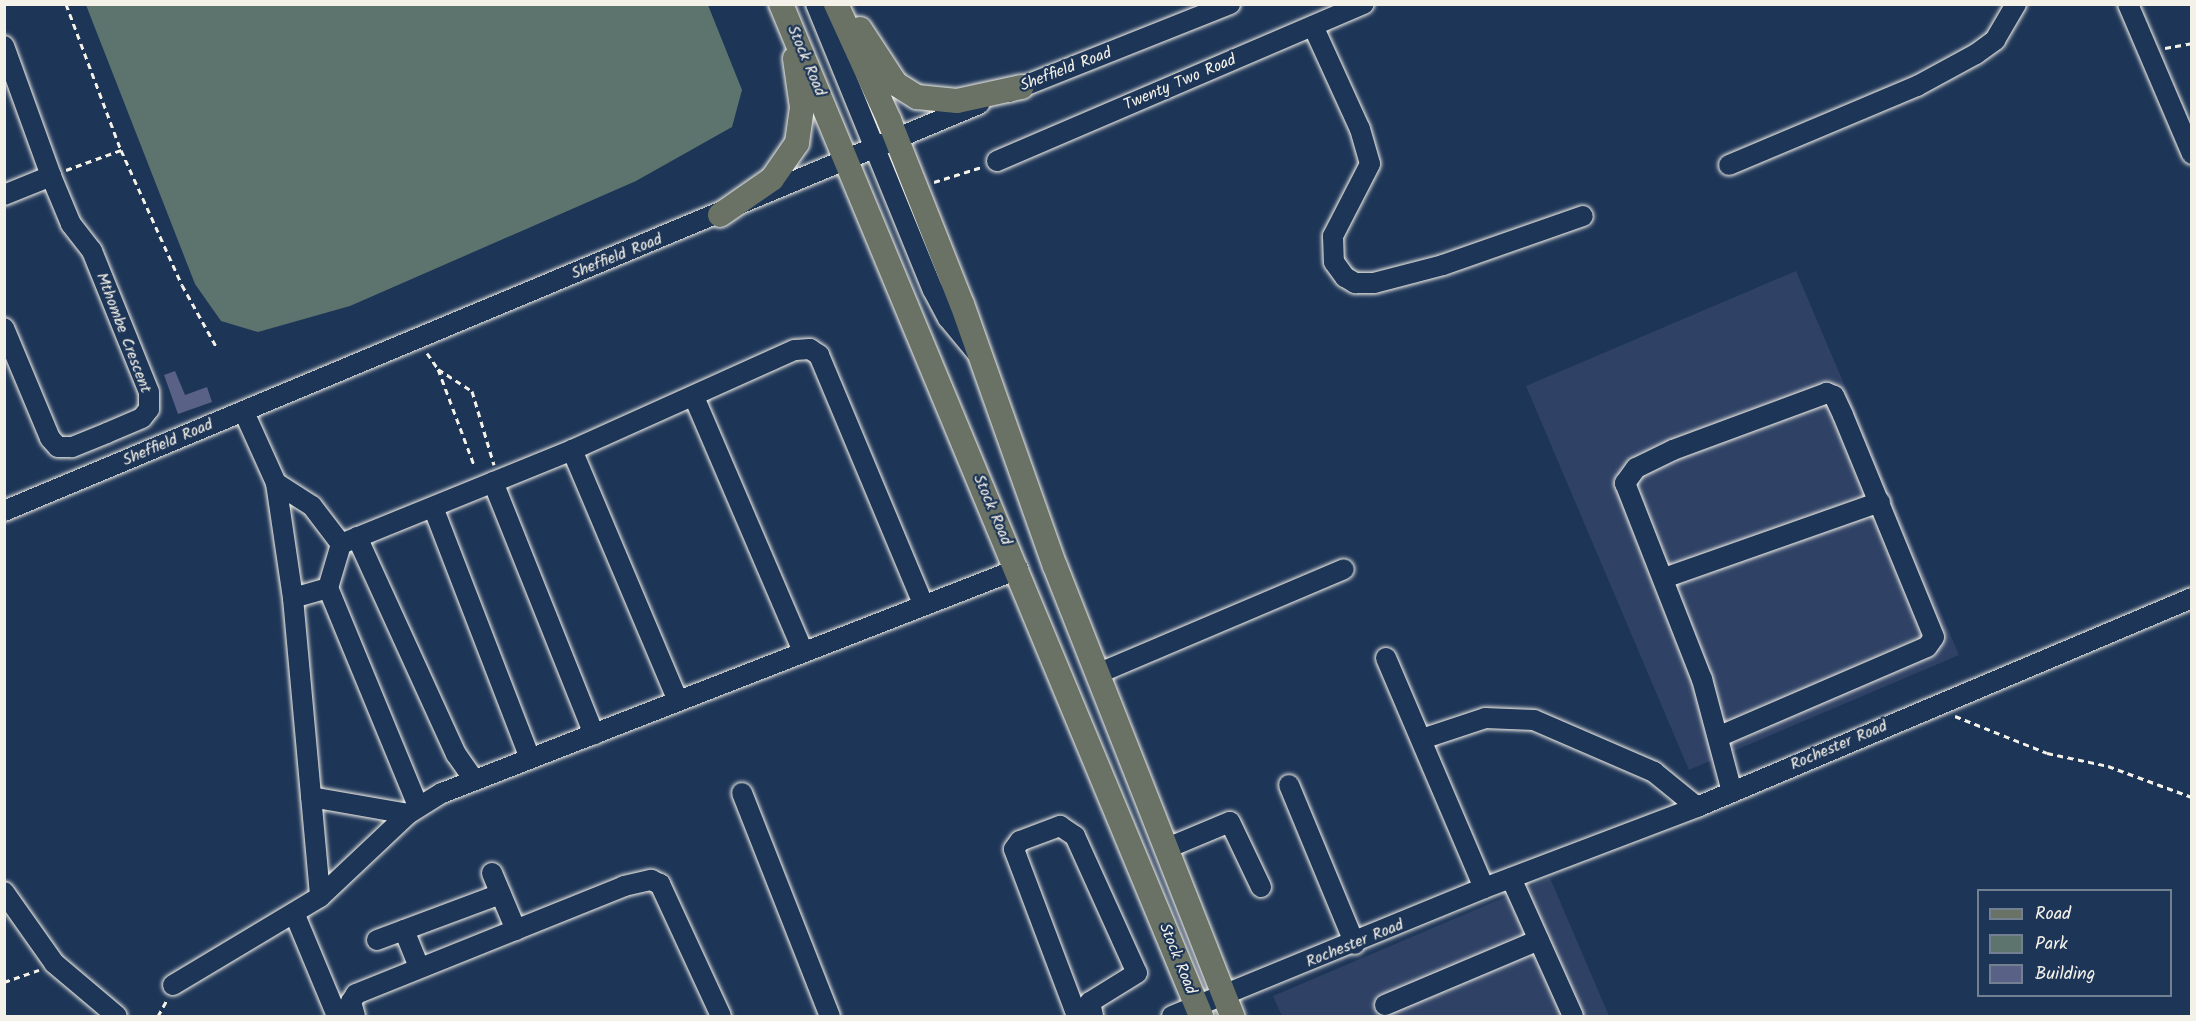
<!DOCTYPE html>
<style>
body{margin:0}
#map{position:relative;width:2196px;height:1021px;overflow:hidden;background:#1d3557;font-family:Kalam,sans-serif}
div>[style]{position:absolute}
.built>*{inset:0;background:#2f4265}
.green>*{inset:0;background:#5c736e}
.building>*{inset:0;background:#5a6187}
.path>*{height:3px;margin-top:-1.5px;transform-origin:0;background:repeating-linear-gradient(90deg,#f4f1e8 0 6px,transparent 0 10.5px)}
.roads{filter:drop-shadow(0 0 2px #f4f1e8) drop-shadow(0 0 2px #f4f1e8)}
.minor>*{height:20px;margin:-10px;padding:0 10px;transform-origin:10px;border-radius:10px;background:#1d3557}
.major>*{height:24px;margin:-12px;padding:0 12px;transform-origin:12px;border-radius:12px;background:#6a7266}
span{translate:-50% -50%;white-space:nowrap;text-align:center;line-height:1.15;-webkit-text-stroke:4.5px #1d3557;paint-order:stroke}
.street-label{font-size:16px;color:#f4f1e8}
.frame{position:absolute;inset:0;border:6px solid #f4f1e8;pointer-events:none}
.legend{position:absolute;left:1977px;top:889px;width:195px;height:108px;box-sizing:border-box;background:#1d3557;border:2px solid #738091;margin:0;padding:8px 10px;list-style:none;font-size:18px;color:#f4f1e8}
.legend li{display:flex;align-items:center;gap:12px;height:30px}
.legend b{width:30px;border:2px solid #738091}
</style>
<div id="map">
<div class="built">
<div style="clip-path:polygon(1796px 271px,1959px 655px,1689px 770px,1526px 386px)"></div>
<div style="clip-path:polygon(1550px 878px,1609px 1016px,1282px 1016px,1273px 996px)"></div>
</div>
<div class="green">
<div style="clip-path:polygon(86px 5px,708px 5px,742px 90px,732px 127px,636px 181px,350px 306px,258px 332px,221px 321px,195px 284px)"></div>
</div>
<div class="building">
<div style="clip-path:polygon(175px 371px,185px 395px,207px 387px,212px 402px,178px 414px,164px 375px)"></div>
</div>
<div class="path">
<div style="left:66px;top:4px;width:156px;rotate:69.4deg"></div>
<div style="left:121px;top:150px;width:148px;rotate:65.7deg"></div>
<div style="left:182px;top:285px;width:72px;rotate:60.9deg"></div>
<div style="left:2165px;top:48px;width:27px;rotate:-10deg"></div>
<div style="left:66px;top:170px;width:59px;rotate:-20deg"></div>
<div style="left:934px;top:182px;width:50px;rotate:-17.4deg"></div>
<div style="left:427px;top:353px;width:19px;rotate:55deg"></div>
<div style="left:438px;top:369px;width:103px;rotate:69.4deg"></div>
<div style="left:438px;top:369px;width:40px;rotate:32.9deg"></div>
<div style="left:472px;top:391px;width:77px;rotate:73.4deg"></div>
<div style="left:1955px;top:716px;width:99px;rotate:21.9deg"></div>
<div style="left:2047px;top:753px;width:62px;rotate:12deg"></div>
<div style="left:2108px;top:766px;width:90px;rotate:20.3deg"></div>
<div style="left:4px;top:982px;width:37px;rotate:-19deg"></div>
<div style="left:158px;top:1016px;width:18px;rotate:-61deg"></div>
</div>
<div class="roads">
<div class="minor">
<div style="left:816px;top:4px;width:309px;rotate:67.8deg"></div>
<div style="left:933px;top:290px;width:32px;rotate:62deg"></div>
<div style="left:948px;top:318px;width:44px;rotate:50.5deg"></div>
<div style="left:2128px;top:4px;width:163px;rotate:66.9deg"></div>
<div style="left:1313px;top:26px;width:113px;rotate:65.5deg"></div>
<div style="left:1360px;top:129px;width:36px;rotate:74deg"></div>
<div style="left:1370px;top:164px;width:81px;rotate:117.2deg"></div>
<div style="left:1333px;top:236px;width:26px;rotate:88deg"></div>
<div style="left:1334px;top:262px;width:19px;rotate:54deg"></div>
<div style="left:1345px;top:277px;width:12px;rotate:31deg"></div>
<div style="left:1355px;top:283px;width:19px"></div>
<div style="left:1374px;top:283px;width:71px;rotate:-14.6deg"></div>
<div style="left:1443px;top:265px;width:148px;rotate:-19.3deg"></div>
<div style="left:4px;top:46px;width:138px;rotate:70.1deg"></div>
<div style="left:51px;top:176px;width:52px;rotate:67.4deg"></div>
<div style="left:71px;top:224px;width:34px;rotate:52deg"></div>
<div style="left:92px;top:251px;width:152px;rotate:68deg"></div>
<div style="left:149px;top:392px;width:17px;rotate:90deg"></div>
<div style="left:149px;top:409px;width:11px;rotate:128deg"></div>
<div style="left:142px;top:418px;width:38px;rotate:157deg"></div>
<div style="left:107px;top:433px;width:38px;rotate:158deg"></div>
<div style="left:72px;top:447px;width:14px;rotate:180deg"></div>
<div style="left:58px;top:447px;width:12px;rotate:-132deg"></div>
<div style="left:50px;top:438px;width:119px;rotate:-112.7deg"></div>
<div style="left:1009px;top:92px;width:238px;rotate:-21.7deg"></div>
<div style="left:997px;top:161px;width:399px;rotate:-23.2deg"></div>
<div style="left:1729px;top:165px;width:204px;rotate:-22.8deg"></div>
<div style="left:1917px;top:86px;width:67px;rotate:-28.5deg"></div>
<div style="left:1976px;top:54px;width:24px;rotate:-36deg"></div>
<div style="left:1995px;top:40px;width:42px;rotate:-59.7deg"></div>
<div style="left:4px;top:195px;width:51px;rotate:-22deg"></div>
<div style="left:694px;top:397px;width:276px;rotate:66.8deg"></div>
<div style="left:244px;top:412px;width:78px;rotate:65.7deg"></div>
<div style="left:276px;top:483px;width:116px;rotate:81.6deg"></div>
<div style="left:293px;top:598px;width:300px;rotate:84.8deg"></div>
<div style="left:572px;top:450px;width:269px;rotate:67.1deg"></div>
<div style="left:493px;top:482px;width:272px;rotate:68.2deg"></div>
<div style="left:276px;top:483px;width:43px;rotate:32.6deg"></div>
<div style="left:312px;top:506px;width:48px;rotate:52.7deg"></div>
<div style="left:433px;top:507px;width:269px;rotate:68.9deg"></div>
<div style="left:4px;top:511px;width:1057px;rotate:-22.66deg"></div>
<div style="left:357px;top:537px;width:239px;rotate:65.5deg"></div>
<div style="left:456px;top:754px;width:32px;rotate:55deg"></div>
<div style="left:1664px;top:578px;width:229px;rotate:-19.4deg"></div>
<div style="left:293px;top:598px;width:36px;rotate:-16deg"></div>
<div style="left:1386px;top:658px;width:250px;rotate:66.9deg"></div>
<div style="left:1097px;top:674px;width:268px;rotate:-23deg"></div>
<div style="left:1720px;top:736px;width:225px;rotate:-23.3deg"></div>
<div style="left:1927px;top:647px;width:12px;rotate:-55deg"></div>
<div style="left:1934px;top:637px;width:240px;rotate:-112.3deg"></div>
<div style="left:1843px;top:415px;width:21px;rotate:-115deg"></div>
<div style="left:1834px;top:396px;width:8px;rotate:-157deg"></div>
<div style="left:1827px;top:393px;width:164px;rotate:159.7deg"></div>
<div style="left:1673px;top:450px;width:41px;rotate:154.1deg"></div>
<div style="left:1636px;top:468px;width:19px;rotate:126deg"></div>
<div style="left:1625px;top:483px;width:211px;rotate:68.6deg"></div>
<div style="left:1702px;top:679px;width:117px;rotate:75.1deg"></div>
<div style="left:1422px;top:739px;width:66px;rotate:-18.4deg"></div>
<div style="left:1485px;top:718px;width:49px;rotate:2.3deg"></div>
<div style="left:1534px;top:720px;width:131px;rotate:23.4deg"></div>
<div style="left:1654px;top:772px;width:55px;rotate:39.1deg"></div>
<div style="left:1289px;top:785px;width:172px;rotate:67.5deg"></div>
<div style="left:742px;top:793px;width:240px;rotate:68.5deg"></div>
<div style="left:311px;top:797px;width:98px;rotate:9.9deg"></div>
<div style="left:418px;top:806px;width:236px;rotate:-112.4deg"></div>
<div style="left:328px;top:588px;width:46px;rotate:-73.5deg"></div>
<div style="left:341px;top:544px;width:249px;rotate:-22.1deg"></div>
<div style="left:572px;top:450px;width:244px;rotate:-24.2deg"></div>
<div style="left:795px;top:350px;width:15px;rotate:-4deg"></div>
<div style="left:810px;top:349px;width:11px;rotate:34deg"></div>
<div style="left:819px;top:355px;width:270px;rotate:67.3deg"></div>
<div style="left:1165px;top:849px;width:70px;rotate:-22.6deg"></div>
<div style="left:1230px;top:822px;width:72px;rotate:64.5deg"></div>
<div style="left:492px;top:873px;width:62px;rotate:67.2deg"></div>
<div style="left:1511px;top:878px;width:151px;rotate:65.8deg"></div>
<div style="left:4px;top:892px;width:87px;rotate:54.8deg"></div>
<div style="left:54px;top:963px;width:82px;rotate:40.1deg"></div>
<div style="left:295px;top:915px;width:109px;rotate:67.4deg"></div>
<div style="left:404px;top:930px;width:40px;rotate:68deg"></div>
<div style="left:377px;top:940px;width:132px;rotate:-20.4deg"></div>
<div style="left:173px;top:985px;width:171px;rotate:-30.9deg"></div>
<div style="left:320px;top:897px;width:121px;rotate:-43.3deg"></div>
<div style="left:408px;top:814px;width:40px;rotate:-32deg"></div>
<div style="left:442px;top:793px;width:618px;rotate:-21.25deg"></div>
<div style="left:1385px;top:1005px;width:167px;rotate:-22.9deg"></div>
<div style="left:355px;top:1016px;width:15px;rotate:-106deg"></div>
<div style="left:351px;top:1002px;width:9px;rotate:-58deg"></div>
<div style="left:356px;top:994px;width:289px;rotate:-21.9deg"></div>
<div style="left:624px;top:886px;width:28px;rotate:-13deg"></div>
<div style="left:651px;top:880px;width:10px;rotate:24deg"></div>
<div style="left:660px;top:884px;width:145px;rotate:65.2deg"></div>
<div style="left:1077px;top:1016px;width:178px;rotate:-110.7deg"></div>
<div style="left:1014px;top:849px;width:10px;rotate:-53deg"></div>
<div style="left:1020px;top:841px;width:43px;rotate:-20.6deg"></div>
<div style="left:1060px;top:826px;width:18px;rotate:34deg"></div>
<div style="left:1075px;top:836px;width:150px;rotate:65.7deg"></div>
<div style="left:1137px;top:973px;width:55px;rotate:148.3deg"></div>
<div style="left:1090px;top:1002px;width:14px;rotate:78deg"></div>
<div style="left:1172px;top:1016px;width:337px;rotate:-22.3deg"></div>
<div style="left:1484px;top:888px;width:228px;rotate:-20.8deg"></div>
<div style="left:1697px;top:807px;width:537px;rotate:-22.89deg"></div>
</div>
<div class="major">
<div style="left:781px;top:4px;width:1096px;rotate:67.46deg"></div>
<div style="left:836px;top:4px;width:128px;rotate:65.4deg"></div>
<div style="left:889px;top:120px;width:198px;rotate:68.4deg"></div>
<div style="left:962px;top:304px;width:278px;rotate:70.5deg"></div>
<div style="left:1055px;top:566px;width:484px;rotate:68.5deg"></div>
<div style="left:860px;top:29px;width:66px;rotate:56.8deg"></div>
<div style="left:896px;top:84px;width:25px;rotate:32deg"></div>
<div style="left:917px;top:97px;width:40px;rotate:5.7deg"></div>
<div style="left:957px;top:101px;width:66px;rotate:-12.3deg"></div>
<div style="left:720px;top:215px;width:63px;rotate:-34.7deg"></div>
<div style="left:772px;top:179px;width:44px;rotate:-55.2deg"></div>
<div style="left:797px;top:143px;width:36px;rotate:-82deg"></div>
<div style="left:802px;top:107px;width:49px;rotate:-98.3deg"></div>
</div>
</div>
<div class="street-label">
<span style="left:806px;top:61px;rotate:67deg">Stock Road</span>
<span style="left:1066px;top:70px;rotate:-21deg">Sheffield Road</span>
<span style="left:1180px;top:83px;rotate:-23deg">Twenty Two Road</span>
<span style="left:617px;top:257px;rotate:-22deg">Sheffield Road</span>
<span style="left:123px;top:333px;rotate:69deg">Mthombe Crescent</span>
<span style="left:168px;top:443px;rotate:-23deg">Sheffield Road</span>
<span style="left:992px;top:510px;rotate:67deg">Stock Road</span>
<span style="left:1839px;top:746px;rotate:-23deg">Rochester Road</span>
<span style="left:1355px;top:944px;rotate:-22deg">Rochester Road</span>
<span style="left:1177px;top:959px;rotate:68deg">Stock Road</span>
</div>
<div class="frame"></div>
<ul class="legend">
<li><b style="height:8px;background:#6a7266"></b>Road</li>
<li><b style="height:16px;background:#5c736e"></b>Park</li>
<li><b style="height:16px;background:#5a6187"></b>Building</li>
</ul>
</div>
